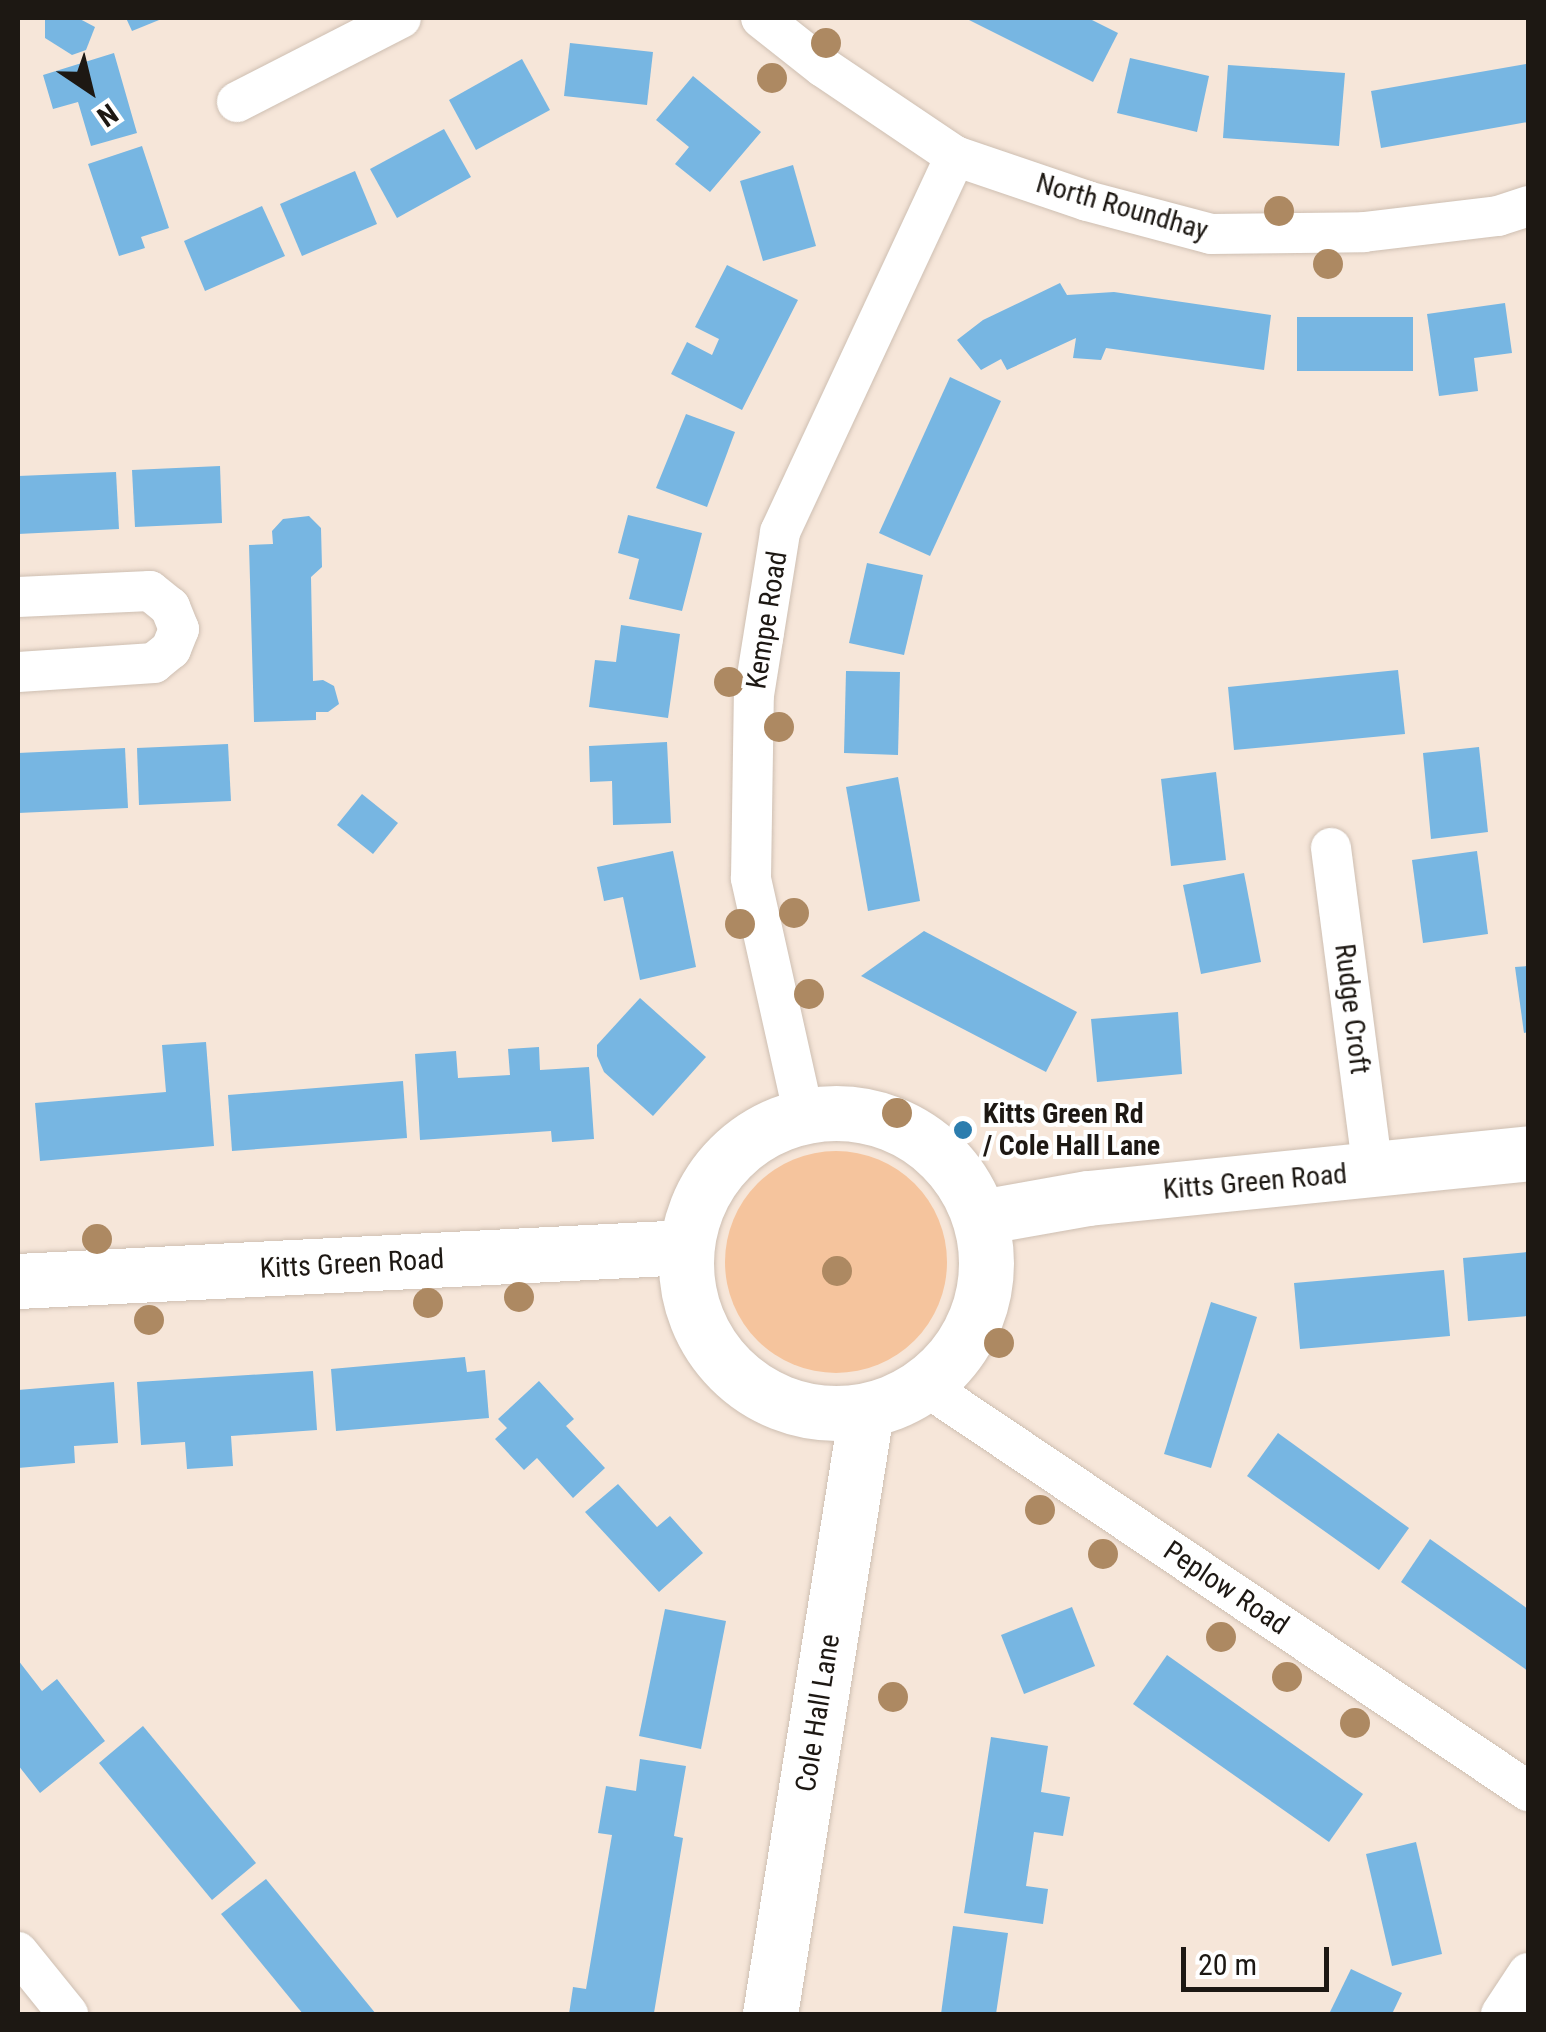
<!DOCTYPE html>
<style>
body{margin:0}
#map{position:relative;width:1546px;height:2032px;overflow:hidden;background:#f6e6d9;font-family:"Roboto Condensed",sans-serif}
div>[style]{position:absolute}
.green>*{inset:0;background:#f5c49d}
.round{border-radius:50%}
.building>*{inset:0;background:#77b6e2}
.roads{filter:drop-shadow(0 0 2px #cebfb2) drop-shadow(0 0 2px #cebfb2)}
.street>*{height:40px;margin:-20px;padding:0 20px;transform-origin:20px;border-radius:20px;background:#fff}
.secondary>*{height:55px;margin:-27.5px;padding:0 27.5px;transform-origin:27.5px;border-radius:27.5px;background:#fff}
.secondary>.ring{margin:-27.5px;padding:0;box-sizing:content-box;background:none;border:55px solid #fff;border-radius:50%}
.trees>*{width:30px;height:30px;margin:-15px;border-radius:50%;background:#ad8962}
.dots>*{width:28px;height:28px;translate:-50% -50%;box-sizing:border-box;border:5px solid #fff;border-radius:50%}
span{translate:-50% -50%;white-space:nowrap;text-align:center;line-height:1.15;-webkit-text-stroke:8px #fff;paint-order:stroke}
.street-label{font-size:28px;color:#1d1813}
.poi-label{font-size:28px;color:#1d1813;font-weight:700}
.left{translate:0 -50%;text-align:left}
.frame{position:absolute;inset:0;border:20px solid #1d1813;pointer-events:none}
.north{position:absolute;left:40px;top:40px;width:100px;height:100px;-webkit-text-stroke:8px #fff;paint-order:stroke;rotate:145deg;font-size:28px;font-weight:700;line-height:40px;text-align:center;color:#1d1813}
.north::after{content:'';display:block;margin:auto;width:35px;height:45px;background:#1d1813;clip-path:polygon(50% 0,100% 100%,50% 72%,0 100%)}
.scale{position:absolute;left:1181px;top:1947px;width:148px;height:45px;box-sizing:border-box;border:5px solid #1d1813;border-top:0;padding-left:12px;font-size:30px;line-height:35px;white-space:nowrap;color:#1d1813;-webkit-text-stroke:8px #fff;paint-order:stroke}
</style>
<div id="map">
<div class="green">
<div class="round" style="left:725px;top:1151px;width:222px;height:222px"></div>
</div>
<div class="building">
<div style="clip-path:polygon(45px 18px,78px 18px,95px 27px,86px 50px,72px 55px,45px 38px)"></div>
<div style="clip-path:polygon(126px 18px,164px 18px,132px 31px)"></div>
<div style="clip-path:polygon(965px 18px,1088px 18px,1118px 33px,1093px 82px)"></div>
<div style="clip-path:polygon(570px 43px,653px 52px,647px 105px,564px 96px)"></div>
<div style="clip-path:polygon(114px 53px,137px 133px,91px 146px,78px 102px,53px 109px,43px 75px)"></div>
<div style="clip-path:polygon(1130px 58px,1209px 76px,1197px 132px,1117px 113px)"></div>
<div style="clip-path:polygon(522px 59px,550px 110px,476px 150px,449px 100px)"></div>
<div style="clip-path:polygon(1526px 64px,1528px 122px,1381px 148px,1371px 91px)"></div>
<div style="clip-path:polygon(1228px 65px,1345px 73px,1339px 146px,1223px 138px)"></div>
<div style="clip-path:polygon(693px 76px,761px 132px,710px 192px,675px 164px,689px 147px,656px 120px)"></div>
<div style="clip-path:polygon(444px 129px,471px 177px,397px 218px,370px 169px)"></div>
<div style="clip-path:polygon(142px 146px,169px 228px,141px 237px,145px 248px,119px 256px,88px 164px)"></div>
<div style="clip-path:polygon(793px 165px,816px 246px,763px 261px,740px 181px)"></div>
<div style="clip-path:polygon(355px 171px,377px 224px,302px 256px,280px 204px)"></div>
<div style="clip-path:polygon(262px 206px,285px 256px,205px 291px,184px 241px)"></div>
<div style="clip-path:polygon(727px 265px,798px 300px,742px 410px,671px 374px,687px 342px,712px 355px,719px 339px,695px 327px)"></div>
<div style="clip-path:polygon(1060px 283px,1067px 295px,1114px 292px,1271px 315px,1264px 370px,1106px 348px,1101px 360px,1073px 358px,1076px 338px,1007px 370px,1001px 359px,981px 370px,957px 340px,983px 320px)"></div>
<div style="clip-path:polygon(1505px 303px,1512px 353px,1474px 358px,1478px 391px,1439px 396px,1427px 314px)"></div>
<div style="clip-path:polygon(1297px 317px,1413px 317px,1413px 371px,1297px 371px)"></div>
<div style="clip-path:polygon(950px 377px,1001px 401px,930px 556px,879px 533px)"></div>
<div style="clip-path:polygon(686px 414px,735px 432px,707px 507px,656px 488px)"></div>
<div style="clip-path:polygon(220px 466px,222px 523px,135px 527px,132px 470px)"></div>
<div style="clip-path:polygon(116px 472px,119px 529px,18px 534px,18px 476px)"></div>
<div style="clip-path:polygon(628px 515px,702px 533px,682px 611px,629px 599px,639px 559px,618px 553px)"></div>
<div style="clip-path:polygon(309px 516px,321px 528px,322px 567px,311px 577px,313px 681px,323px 680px,334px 686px,339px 704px,328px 712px,316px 712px,316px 720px,254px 722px,249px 545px,273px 544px,272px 531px,283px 519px)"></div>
<div style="clip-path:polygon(867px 563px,923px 575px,904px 655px,849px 643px)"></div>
<div style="clip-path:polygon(621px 625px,680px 634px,668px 718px,589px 707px,595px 660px,616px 662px)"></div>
<div style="clip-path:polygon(1398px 670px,1405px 734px,1234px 750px,1228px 687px)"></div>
<div style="clip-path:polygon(846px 671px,900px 672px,898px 755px,844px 753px)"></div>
<div style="clip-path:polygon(667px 742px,671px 823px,613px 825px,612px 781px,590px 782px,589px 746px)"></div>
<div style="clip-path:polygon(228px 744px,231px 801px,139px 805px,137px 748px)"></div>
<div style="clip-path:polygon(1479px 747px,1488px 832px,1431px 839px,1423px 753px)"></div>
<div style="clip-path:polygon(125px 748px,128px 808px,18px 813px,18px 753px)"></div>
<div style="clip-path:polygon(1216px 772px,1226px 860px,1171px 866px,1161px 779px)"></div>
<div style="clip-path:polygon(898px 777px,920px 901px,868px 911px,846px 787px)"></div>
<div style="clip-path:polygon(362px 794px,398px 823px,373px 854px,337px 825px)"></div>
<div style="clip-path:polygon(673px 851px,696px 967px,640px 980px,623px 897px,604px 901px,597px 867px)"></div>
<div style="clip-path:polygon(1477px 851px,1488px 934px,1423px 943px,1412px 860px)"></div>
<div style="clip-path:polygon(1244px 873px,1261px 962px,1201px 974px,1183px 885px)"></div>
<div style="clip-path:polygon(924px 931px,1077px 1012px,1046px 1072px,861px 976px)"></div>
<div style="clip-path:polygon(1528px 966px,1528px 1032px,1524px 1033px,1515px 967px)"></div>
<div style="clip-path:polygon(640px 998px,706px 1057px,653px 1116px,604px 1072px,597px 1056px,597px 1045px)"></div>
<div style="clip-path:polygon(1178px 1012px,1182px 1074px,1097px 1082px,1091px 1019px)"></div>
<div style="clip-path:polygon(206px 1042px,214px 1146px,40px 1161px,35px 1103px,166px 1092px,162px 1045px)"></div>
<div style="clip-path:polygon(539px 1047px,540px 1070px,589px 1067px,594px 1139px,552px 1142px,551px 1131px,420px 1140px,415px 1054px,456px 1051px,458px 1078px,510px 1075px,508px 1049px)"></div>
<div style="clip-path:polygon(403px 1081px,407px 1138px,232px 1151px,228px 1095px)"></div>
<div style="clip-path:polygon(1528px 1252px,1528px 1316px,1468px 1321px,1463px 1258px)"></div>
<div style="clip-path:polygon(1444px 1270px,1450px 1336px,1300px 1349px,1294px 1283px)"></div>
<div style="clip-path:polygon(1211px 1302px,1257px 1317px,1211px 1468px,1164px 1454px)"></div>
<div style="clip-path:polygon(465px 1357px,467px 1372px,485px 1370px,489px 1418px,336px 1431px,331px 1369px)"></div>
<div style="clip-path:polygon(313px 1371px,317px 1430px,231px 1436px,233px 1466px,187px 1469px,185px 1442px,141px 1445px,137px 1382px)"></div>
<div style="clip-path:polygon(539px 1381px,574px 1419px,566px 1426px,605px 1468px,573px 1498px,537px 1458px,524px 1470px,495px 1439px,507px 1428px,498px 1419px)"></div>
<div style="clip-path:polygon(114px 1382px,118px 1443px,74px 1446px,75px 1463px,18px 1468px,18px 1390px)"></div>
<div style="clip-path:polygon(1278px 1433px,1409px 1528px,1379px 1570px,1247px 1476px)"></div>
<div style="clip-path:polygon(618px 1484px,657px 1527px,670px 1516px,703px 1553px,659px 1592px,585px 1512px)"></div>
<div style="clip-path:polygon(1430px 1539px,1528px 1609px,1528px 1671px,1401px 1582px)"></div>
<div style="clip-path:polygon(1072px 1607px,1095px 1666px,1024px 1694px,1001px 1635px)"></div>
<div style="clip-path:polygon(665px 1609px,726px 1621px,701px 1749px,639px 1736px)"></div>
<div style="clip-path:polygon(1167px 1655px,1363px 1794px,1329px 1842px,1133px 1704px)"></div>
<div style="clip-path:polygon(18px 1660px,42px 1691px,57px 1679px,105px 1741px,40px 1793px,18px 1765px)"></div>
<div style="clip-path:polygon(143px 1726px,256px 1863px,212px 1900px,99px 1763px)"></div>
<div style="clip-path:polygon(991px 1737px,1048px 1746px,1041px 1792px,1070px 1797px,1063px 1836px,1034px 1832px,1026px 1886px,1048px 1889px,1043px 1924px,964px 1913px)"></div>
<div style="clip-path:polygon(640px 1759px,686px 1766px,674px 1836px,683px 1838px,654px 2013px,569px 2014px,573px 1987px,586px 1989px,612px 1835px,598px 1833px,606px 1786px,636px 1791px)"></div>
<div style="clip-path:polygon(1416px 1842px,1442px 1954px,1392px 1966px,1366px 1854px)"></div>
<div style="clip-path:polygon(266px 1879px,376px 2014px,303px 2014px,221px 1914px)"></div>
<div style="clip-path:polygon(953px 1926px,1008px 1933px,996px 2014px,941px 2014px)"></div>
<div style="clip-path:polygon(1351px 1969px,1402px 1993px,1392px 2014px,1329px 2014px)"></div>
</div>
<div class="roads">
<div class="street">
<div style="left:761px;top:18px;width:79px;rotate:38.3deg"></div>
<div style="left:823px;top:67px;width:159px;rotate:34deg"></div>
<div style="left:955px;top:156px;width:139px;rotate:18.8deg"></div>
<div style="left:1087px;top:201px;width:128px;rotate:14.9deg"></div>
<div style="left:1211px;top:234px;width:153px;rotate:-0.7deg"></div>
<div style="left:1364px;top:232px;width:135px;rotate:-6.8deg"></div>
<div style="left:1498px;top:216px;width:32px;rotate:-18deg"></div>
<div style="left:237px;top:102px;width:184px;rotate:-27.1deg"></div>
<div style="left:18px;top:597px;width:132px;rotate:-2.6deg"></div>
<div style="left:150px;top:591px;width:26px;rotate:39deg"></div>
<div style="left:170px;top:607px;width:24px;rotate:68deg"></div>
<div style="left:179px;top:629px;width:22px;rotate:112deg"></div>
<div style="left:171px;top:649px;width:22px;rotate:141deg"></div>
<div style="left:154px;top:663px;width:136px;rotate:176.2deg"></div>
<div style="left:1331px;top:848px;width:326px;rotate:82.6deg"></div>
<div style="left:804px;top:1116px;width:244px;rotate:-102.6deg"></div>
<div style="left:751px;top:878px;width:183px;rotate:-89.1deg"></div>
<div style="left:754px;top:695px;width:165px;rotate:-80.9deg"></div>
<div style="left:780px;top:532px;width:415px;rotate:-65deg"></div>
<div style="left:924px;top:1385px;width:728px;rotate:33.91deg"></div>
<div style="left:18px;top:1952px;width:80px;rotate:51.1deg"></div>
<div style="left:1501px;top:2014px;width:49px;rotate:-56.6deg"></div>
</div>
<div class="secondary">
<div class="ring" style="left:686px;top:1113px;width:245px;height:245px"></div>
<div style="left:981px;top:1217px;width:109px;rotate:-10.1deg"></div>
<div style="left:1088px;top:1198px;width:442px;rotate:-5.8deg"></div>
<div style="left:18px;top:1281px;width:669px;rotate:-2.91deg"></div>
<div style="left:770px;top:2014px;width:610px;rotate:-80.94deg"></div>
</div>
</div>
<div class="trees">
<div style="left:826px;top:43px"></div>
<div style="left:772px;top:78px"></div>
<div style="left:1279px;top:211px"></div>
<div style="left:1328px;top:264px"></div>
<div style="left:729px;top:682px"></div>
<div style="left:779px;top:727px"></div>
<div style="left:794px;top:913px"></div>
<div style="left:740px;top:924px"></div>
<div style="left:809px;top:994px"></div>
<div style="left:897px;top:1113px"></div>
<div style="left:97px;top:1239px"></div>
<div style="left:837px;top:1271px"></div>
<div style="left:519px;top:1297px"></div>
<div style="left:428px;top:1303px"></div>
<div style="left:149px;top:1320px"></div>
<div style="left:999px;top:1343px"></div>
<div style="left:1040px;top:1510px"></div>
<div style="left:1103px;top:1554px"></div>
<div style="left:1221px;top:1637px"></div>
<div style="left:1287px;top:1677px"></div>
<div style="left:893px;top:1697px"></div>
<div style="left:1355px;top:1723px"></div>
</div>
<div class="dots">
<div style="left:963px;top:1130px;background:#2c7dae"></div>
</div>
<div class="street-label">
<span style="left:1122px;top:207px;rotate:16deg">North Roundhay</span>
<span style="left:767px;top:620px;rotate:-81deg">Kempe Road</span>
<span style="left:1352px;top:1009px;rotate:83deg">Rudge Croft</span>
<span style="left:1255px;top:1182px;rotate:-5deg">Kitts Green Road</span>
<span style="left:352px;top:1264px;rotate:-3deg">Kitts Green Road</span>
<span style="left:1226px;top:1588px;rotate:34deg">Peplow Road</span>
<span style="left:818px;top:1713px;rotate:-81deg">Cole Hall Lane</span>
</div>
<div class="poi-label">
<span class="left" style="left:983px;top:1130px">Kitts Green Rd<br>/ Cole Hall Lane</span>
</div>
<div class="frame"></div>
<div class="north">N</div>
<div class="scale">20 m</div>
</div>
